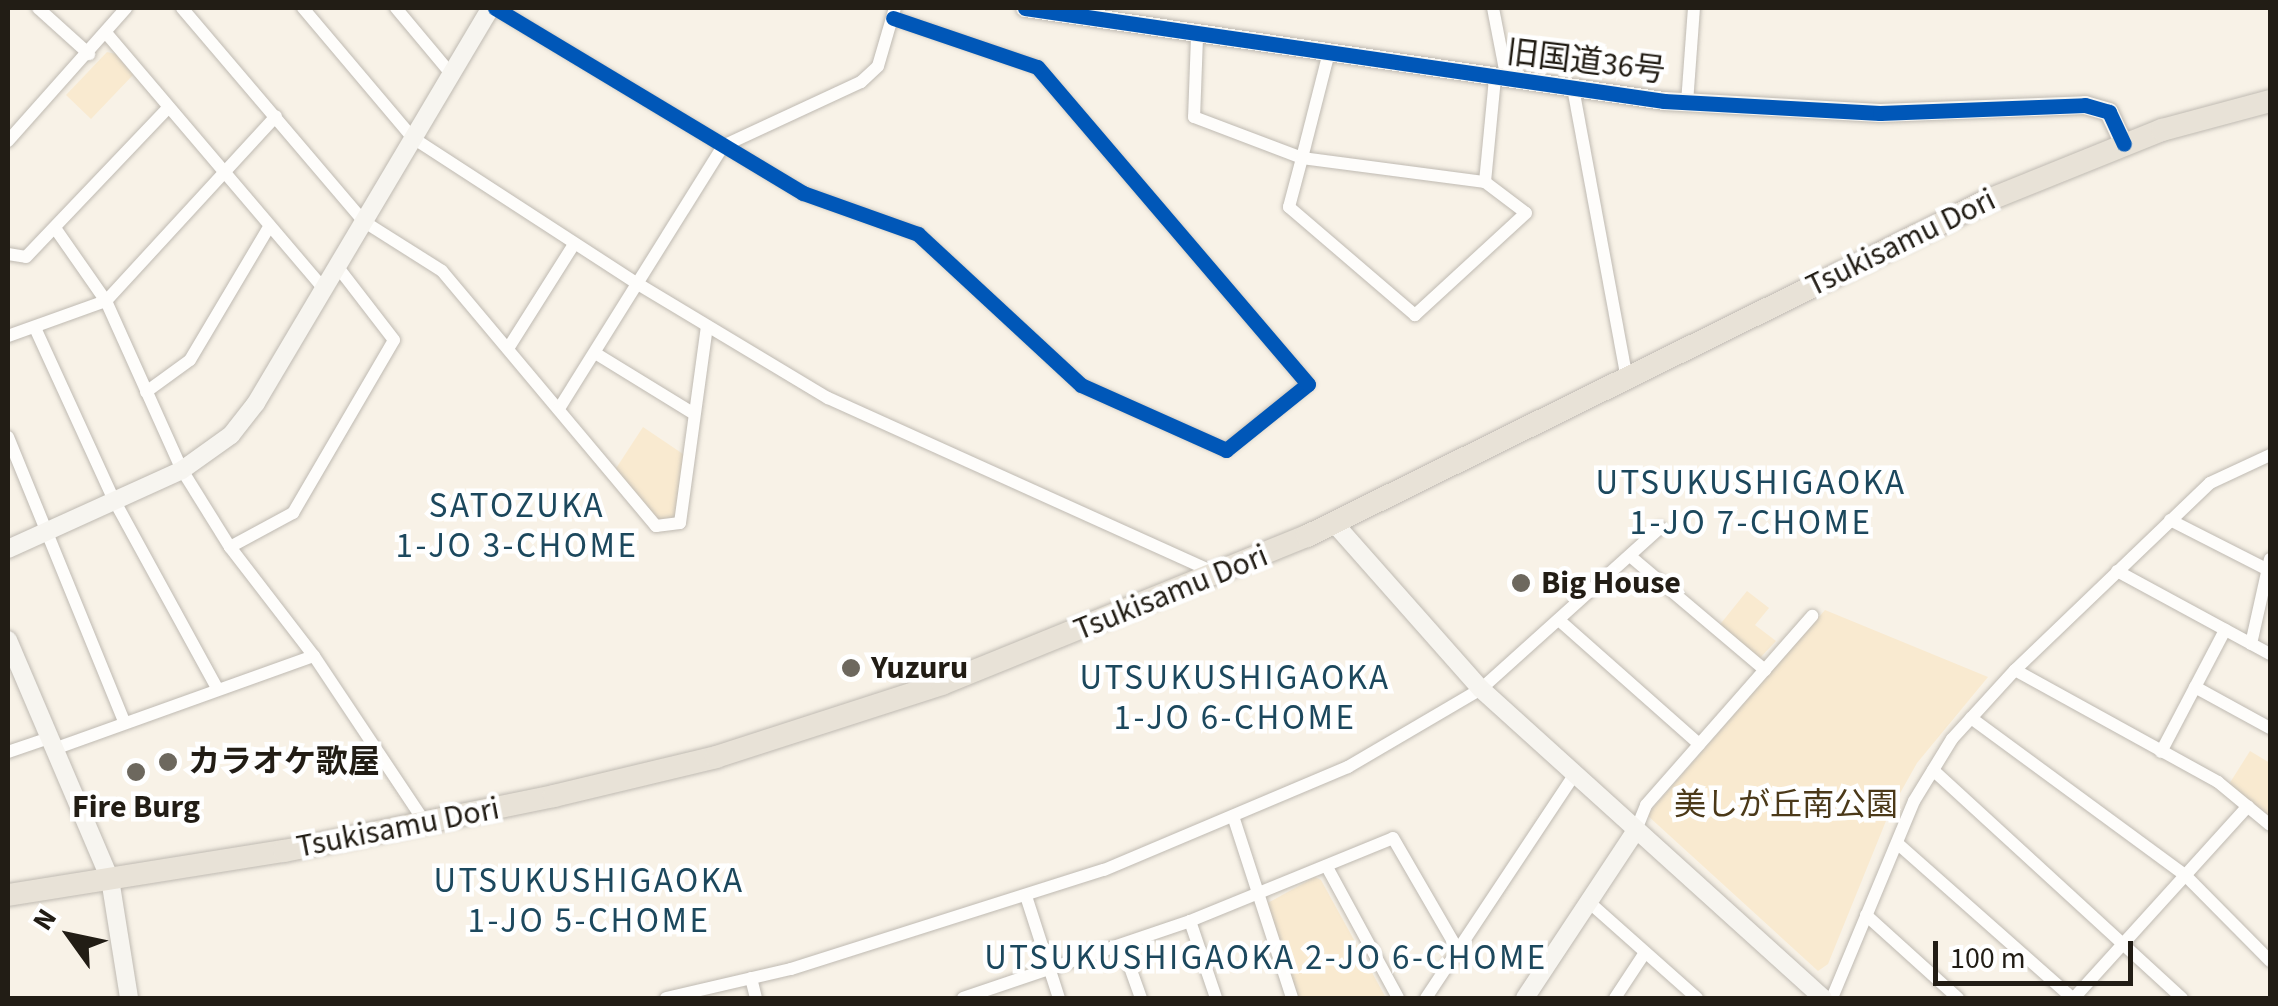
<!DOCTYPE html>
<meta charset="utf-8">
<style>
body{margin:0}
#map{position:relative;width:2278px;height:1006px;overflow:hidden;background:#f8f2e7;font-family:"Source Sans 3","Noto Sans JP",sans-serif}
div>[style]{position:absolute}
.green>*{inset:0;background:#f9ead0}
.roads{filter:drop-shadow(0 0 2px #bfbab2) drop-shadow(0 0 2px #bfbab2)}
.street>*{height:12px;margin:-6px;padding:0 6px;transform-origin:6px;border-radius:6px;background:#fefdfb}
.secondary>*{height:18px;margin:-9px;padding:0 9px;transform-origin:9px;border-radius:9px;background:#f7f5f0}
.highway>*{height:22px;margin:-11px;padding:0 11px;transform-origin:11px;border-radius:11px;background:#e8e2d7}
.cycleway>*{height:15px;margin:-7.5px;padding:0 7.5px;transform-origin:7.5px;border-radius:7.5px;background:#0057b8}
.dots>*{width:28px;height:28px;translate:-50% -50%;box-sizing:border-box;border:5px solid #fff;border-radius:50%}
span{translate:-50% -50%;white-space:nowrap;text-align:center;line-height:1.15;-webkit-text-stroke:9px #fff;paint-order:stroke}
.street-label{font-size:32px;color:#221d15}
.poi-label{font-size:32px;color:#221d15;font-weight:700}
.left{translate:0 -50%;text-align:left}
.park-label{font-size:32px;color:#4b3919}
.neighbourhood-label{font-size:35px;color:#1c485d;letter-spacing:2.5px}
.frame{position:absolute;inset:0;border:10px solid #221d15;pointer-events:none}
.north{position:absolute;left:20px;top:886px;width:100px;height:100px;-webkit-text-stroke:8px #fff;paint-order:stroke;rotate:303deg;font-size:28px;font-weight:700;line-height:40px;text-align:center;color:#221d15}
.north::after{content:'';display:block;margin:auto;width:35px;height:45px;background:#221d15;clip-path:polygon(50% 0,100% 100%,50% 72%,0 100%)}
.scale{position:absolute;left:1933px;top:941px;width:200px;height:45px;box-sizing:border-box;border:5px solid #221d15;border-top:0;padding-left:12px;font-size:30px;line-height:35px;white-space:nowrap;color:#221d15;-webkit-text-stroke:8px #fff;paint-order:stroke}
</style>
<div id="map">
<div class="green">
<div style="clip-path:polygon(107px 52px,116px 54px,133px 75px,91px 119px,66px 95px)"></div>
<div style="clip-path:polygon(643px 427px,686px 456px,680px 523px,656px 526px,613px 473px)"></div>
<div style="clip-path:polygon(1747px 591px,1769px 608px,1755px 625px,1776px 641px,1760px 658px,1718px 627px)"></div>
<div style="clip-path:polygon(1825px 610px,1988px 677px,1917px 763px,1890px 811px,1828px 964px,1818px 971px,1647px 815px)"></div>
<div style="clip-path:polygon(2250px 751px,2270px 763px,2270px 825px,2226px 789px)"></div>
<div style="clip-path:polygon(1315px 877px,1321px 880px,1386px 998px,1296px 998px,1264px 905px)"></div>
</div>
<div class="roads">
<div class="street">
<div style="left:38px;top:8px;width:69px;rotate:42deg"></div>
<div style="left:182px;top:8px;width:280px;rotate:49.6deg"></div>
<div style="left:363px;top:221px;width:93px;rotate:32.3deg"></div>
<div style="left:442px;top:271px;width:333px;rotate:50deg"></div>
<div style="left:656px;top:526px;width:24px;rotate:-7deg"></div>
<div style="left:680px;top:523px;width:199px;rotate:-82.2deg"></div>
<div style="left:303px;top:8px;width:170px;rotate:49.8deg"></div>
<div style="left:413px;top:138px;width:268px;rotate:33deg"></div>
<div style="left:638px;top:284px;width:222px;rotate:31deg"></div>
<div style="left:828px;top:398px;width:427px;rotate:24.3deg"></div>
<div style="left:396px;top:8px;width:87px;rotate:50.1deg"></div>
<div style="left:495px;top:8px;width:359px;rotate:31deg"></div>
<div style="left:803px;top:193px;width:122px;rotate:19.6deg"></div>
<div style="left:918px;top:234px;width:222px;rotate:42.8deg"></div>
<div style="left:1081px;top:385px;width:159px;rotate:24.1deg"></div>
<div style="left:1226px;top:450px;width:105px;rotate:-38.8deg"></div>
<div style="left:1308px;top:384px;width:417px;rotate:-130.5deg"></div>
<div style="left:1037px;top:67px;width:152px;rotate:-161.2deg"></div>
<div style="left:1493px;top:8px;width:73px;rotate:79deg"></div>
<div style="left:107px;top:34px;width:333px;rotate:49.6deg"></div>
<div style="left:1197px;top:37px;width:80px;rotate:92.1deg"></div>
<div style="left:1194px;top:117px;width:116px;rotate:20.8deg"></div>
<div style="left:1302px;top:158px;width:185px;rotate:7.5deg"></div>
<div style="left:1485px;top:182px;width:51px;rotate:37.1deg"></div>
<div style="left:1526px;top:213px;width:151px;rotate:137.4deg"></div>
<div style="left:1415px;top:315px;width:166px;rotate:-139.4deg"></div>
<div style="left:1289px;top:207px;width:51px;rotate:-75.1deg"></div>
<div style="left:1302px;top:158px;width:105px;rotate:-75.7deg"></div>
<div style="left:1573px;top:88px;width:296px;rotate:79.5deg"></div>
<div style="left:1687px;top:103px;width:95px;rotate:-85.8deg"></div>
<div style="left:8px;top:141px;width:178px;rotate:-48.4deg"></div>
<div style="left:1485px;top:182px;width:104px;rotate:-84.5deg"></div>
<div style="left:55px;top:228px;width:89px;rotate:55.1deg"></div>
<div style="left:106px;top:301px;width:185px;rotate:65.8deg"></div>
<div style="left:182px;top:470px;width:91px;rotate:58.1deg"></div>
<div style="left:230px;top:547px;width:138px;rotate:52.4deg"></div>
<div style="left:314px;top:656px;width:202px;rotate:56.3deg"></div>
<div style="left:8px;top:254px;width:18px;rotate:9deg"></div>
<div style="left:26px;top:257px;width:207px;rotate:-46.4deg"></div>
<div style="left:36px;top:330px;width:187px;rotate:65.4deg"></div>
<div style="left:114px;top:500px;width:214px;rotate:61.3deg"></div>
<div style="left:8px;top:336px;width:104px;rotate:-19.7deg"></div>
<div style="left:106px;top:301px;width:251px;rotate:-47.4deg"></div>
<div style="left:509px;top:347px;width:122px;rotate:-57.7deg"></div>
<div style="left:595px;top:353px;width:113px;rotate:31.6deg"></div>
<div style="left:146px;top:392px;width:54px;rotate:-36deg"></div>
<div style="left:190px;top:360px;width:155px;rotate:-59.3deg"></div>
<div style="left:560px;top:407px;width:308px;rotate:-58deg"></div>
<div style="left:723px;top:146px;width:152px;rotate:-24.9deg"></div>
<div style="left:861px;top:82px;width:23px;rotate:-43deg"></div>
<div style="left:878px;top:66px;width:60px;rotate:-73.7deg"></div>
<div style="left:8px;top:437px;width:307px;rotate:67.8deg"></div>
<div style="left:2170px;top:520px;width:110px;rotate:27deg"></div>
<div style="left:230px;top:547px;width:72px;rotate:-28.4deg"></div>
<div style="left:293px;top:513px;width:200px;rotate:-59.7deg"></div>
<div style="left:394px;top:340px;width:93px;rotate:-127.6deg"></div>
<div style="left:1630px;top:556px;width:177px;rotate:40.2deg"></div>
<div style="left:2117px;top:571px;width:174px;rotate:28.5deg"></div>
<div style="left:1560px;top:621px;width:186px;rotate:41.5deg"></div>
<div style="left:2251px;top:644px;width:87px;rotate:-77.4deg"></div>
<div style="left:2015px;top:670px;width:270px;rotate:-43.8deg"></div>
<div style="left:2210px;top:483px;width:66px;rotate:-25deg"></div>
<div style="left:2195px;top:687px;width:85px;rotate:28.7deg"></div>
<div style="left:1971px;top:718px;width:265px;rotate:36.3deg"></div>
<div style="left:2185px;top:875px;width:121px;rotate:45.3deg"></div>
<div style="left:54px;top:749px;width:276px;rotate:-19.7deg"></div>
<div style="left:8px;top:752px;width:43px;rotate:-18.9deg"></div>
<div style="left:2161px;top:752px;width:138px;rotate:-62.3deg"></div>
<div style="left:1933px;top:770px;width:338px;rotate:42.5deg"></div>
<div style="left:1234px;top:819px;width:188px;rotate:72deg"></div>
<div style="left:1636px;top:830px;width:27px;rotate:-68deg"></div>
<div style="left:1646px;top:805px;width:252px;rotate:-48.7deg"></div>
<div style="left:1897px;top:843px;width:234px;rotate:41.5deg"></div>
<div style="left:1327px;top:867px;width:149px;rotate:61.5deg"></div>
<div style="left:1026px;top:896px;width:107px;rotate:72.1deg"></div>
<div style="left:1590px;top:903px;width:143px;rotate:41.6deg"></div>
<div style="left:1866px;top:915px;width:124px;rotate:42.1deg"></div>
<div style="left:1190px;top:921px;width:81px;rotate:71.3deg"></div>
<div style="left:1122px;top:945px;width:56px;rotate:70.3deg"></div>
<div style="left:751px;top:978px;width:21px;rotate:76deg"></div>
<div style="left:666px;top:998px;width:128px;rotate:-13.1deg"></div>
<div style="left:791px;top:969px;width:328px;rotate:-17.6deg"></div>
<div style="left:1104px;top:870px;width:265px;rotate:-22.9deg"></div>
<div style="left:1348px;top:767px;width:154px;rotate:-30.4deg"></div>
<div style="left:1481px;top:689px;width:241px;rotate:-42deg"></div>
<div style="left:963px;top:998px;width:240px;rotate:-18.7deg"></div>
<div style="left:1190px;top:921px;width:219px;rotate:-22.2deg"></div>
<div style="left:1393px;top:838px;width:132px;rotate:59.9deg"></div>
<div style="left:1426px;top:998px;width:271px;rotate:-56.4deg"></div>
<div style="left:1615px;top:998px;width:53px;rotate:-56.6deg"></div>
<div style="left:1832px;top:998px;width:213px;rotate:-67.4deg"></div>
<div style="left:1914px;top:801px;width:73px;rotate:-58.5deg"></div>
<div style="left:1952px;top:739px;width:93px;rotate:-47.6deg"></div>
<div style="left:2015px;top:670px;width:232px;rotate:28.9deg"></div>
<div style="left:2218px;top:782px;width:67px;rotate:39.6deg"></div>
<div style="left:2074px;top:998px;width:259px;rotate:-47.8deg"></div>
</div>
<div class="secondary">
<div style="left:1025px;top:8px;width:646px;rotate:8.28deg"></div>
<div style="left:1664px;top:101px;width:216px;rotate:3.2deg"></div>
<div style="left:1880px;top:113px;width:205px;rotate:-2.2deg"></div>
<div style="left:2085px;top:105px;width:25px;rotate:16deg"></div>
<div style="left:2109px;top:112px;width:35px;rotate:65deg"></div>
<div style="left:1334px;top:523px;width:222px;rotate:48.5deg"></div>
<div style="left:1481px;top:689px;width:461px;rotate:42.1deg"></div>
<div style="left:8px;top:549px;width:191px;rotate:-24.4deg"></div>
<div style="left:182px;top:470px;width:60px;rotate:-35.5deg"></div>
<div style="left:231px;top:435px;width:41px;rotate:-52deg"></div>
<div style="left:256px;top:403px;width:460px;rotate:-59.3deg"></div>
<div style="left:8px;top:640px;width:260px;rotate:66.9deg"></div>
<div style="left:110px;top:879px;width:121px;rotate:80.9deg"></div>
<div style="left:1525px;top:998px;width:201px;rotate:-56.5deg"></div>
</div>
<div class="highway">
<div style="left:8px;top:895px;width:279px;rotate:-9.1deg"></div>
<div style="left:284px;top:851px;width:276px;rotate:-11.5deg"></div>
<div style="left:554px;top:796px;width:167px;rotate:-13.5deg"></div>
<div style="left:716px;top:757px;width:237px;rotate:-17.9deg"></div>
<div style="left:942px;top:684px;width:394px;rotate:-22.1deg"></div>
<div style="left:1307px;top:536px;width:757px;rotate:-26.26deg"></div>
<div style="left:1986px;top:201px;width:190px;rotate:-22deg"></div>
<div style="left:2162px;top:130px;width:112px;rotate:-15deg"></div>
</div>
</div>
<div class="cycleway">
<div style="left:495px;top:8px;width:359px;rotate:31deg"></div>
<div style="left:803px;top:193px;width:122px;rotate:19.6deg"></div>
<div style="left:918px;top:234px;width:222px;rotate:42.8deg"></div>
<div style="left:1081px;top:385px;width:159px;rotate:24.1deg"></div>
<div style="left:1226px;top:450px;width:105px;rotate:-38.8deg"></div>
<div style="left:1308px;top:384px;width:417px;rotate:-130.5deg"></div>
<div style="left:1037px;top:67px;width:152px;rotate:-161.2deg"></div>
<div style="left:1025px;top:8px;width:646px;rotate:8.28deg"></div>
<div style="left:1664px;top:101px;width:216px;rotate:3.2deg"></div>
<div style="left:1880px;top:113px;width:205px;rotate:-2.2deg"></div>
<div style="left:2085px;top:105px;width:25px;rotate:16deg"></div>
<div style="left:2109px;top:112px;width:35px;rotate:65deg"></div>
</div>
<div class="dots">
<div style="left:1521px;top:583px;background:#6d685e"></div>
<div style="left:851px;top:668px;background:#6d685e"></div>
<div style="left:168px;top:762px;background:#6d685e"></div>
<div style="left:136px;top:772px;background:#6d685e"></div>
</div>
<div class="street-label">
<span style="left:1586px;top:62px;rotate:7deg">旧国道36号</span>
<span style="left:1901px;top:243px;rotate:-26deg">Tsukisamu Dori</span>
<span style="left:1171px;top:593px;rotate:-22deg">Tsukisamu Dori</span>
<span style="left:398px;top:828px;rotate:-11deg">Tsukisamu Dori</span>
</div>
<div class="poi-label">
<span class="left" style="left:1541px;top:583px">Big House</span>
<span class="left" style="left:871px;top:668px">Yuzuru</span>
<span class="left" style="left:188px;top:762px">カラオケ歌屋</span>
<span style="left:136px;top:807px">Fire Burg</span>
</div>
<div class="park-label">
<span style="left:1786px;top:805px">美しが丘南公園</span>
</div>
<div class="neighbourhood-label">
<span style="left:1751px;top:503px">UTSUKUSHIGAOKA<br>1-JO 7-CHOME</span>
<span style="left:517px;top:526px">SATOZUKA<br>1-JO 3-CHOME</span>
<span style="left:1235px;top:698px">UTSUKUSHIGAOKA<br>1-JO 6-CHOME</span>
<span style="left:589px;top:901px">UTSUKUSHIGAOKA<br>1-JO 5-CHOME</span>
<span style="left:1266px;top:958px">UTSUKUSHIGAOKA 2-JO 6-CHOME</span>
</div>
<div class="frame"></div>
<div class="north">N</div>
<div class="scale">100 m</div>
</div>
